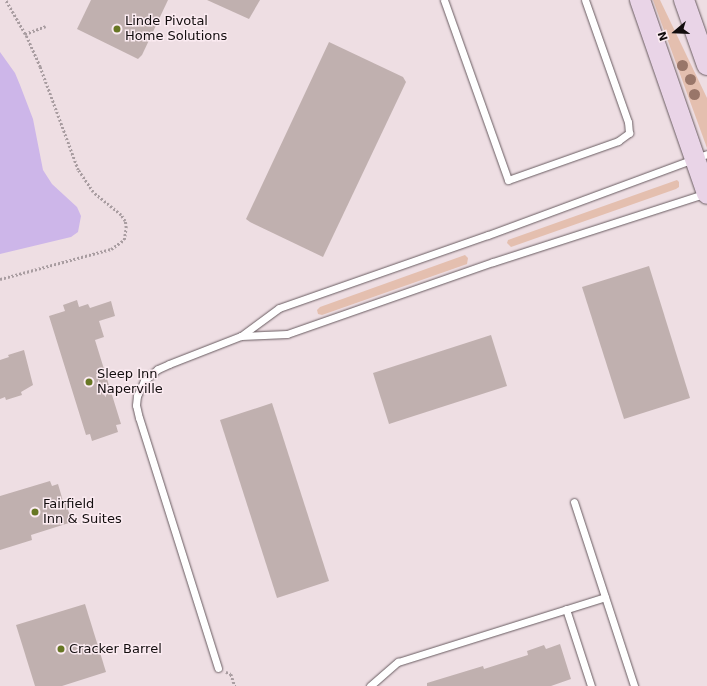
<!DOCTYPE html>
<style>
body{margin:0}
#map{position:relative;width:707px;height:686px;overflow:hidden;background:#eedee3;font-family:"DejaVu Sans",sans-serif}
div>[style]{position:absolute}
.green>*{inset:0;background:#e4bfaf}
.water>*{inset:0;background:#cdb6e9}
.building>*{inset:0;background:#c0b0af}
.path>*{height:2.5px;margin-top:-1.25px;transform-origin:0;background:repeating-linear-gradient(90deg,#a99da1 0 2px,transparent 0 4px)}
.roads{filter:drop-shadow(0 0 1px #685b60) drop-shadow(0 0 1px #685b60)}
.lane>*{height:7px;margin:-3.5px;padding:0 3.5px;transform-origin:3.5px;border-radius:3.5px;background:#fff}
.secondary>*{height:20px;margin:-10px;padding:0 10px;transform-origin:10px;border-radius:10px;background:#e9d4e7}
.trees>*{width:11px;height:11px;margin:-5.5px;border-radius:50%;background:#997669}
.dots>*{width:11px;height:11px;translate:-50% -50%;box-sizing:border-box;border:2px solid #fbebf1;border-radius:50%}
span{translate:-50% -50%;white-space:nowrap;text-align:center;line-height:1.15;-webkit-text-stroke:3px #fbebf1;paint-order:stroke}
.poi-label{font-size:13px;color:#120d0e}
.left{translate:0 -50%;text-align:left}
.north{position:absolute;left:655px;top:12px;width:40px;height:40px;-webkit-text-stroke:3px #fbebf1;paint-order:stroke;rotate:251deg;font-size:11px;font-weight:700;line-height:16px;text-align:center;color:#120d0e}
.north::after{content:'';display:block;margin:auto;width:14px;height:18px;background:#120d0e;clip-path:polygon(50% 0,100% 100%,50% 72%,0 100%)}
</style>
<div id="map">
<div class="green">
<div style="clip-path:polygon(653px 0,660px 0,707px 98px,707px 148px)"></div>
<div style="clip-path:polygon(677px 180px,679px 182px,679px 187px,676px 189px,511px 247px,507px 243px,508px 240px)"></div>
<div style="clip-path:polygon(465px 255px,468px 258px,467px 264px,322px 315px,318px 314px,317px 310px,320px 307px)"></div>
</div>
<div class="water">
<div style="clip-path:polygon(0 52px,15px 73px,20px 85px,33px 119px,43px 170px,52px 184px,77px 207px,81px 216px,78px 232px,71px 237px,0 254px)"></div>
</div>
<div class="building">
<div style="clip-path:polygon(91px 0,168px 0,142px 55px,138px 59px,77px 29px)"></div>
<div style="clip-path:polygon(207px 0,260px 0,249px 19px)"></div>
<div style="clip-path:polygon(329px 42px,403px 77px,406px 82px,323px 257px,250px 222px,246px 219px)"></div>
<div style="clip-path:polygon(649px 266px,690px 398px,624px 419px,582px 287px)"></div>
<div style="clip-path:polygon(77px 300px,79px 307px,88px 304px,90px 308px,111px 301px,115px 316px,99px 321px,104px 337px,95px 340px,121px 424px,116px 425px,118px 432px,92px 441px,90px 434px,86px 435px,49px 316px,65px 311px,63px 305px)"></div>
<div style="clip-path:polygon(491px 335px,507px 386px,389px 424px,373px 373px)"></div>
<div style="clip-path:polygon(24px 350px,33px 385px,21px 392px,22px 395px,6px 400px,5px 397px,0 399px,0 360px,9px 357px,8px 355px)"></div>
<div style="clip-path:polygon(272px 403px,329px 581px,277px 598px,220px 420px)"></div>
<div style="clip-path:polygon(50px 481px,52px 486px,58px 484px,63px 501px,65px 500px,72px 522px,31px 535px,32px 540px,0 550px,0 496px)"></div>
<div style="clip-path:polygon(85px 604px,106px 672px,62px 686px,35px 686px,16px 625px)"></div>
<div style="clip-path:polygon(560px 644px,571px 679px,551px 686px,427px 686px,427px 683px,483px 666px,484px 669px,528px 655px,527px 651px,544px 645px,546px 649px)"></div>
</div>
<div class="path">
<div style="left:25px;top:34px;width:22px;rotate:-21deg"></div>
<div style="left:0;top:279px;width:115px;rotate:-15.1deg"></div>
<div style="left:111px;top:249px;width:16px;rotate:-35deg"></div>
<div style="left:124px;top:240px;width:12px;rotate:-81deg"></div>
<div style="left:126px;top:228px;width:7px;rotate:-98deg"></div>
<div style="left:125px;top:221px;width:7px;rotate:-124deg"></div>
<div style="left:121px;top:215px;width:36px;rotate:-141deg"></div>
<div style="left:93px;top:192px;width:27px;rotate:-124deg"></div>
<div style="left:78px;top:170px;width:110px;rotate:-110.3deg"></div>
<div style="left:40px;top:67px;width:36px;rotate:-114deg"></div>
<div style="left:25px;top:34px;width:39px;rotate:-120deg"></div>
<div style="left:226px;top:672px;width:5px;rotate:22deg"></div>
<div style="left:231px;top:674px;width:13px;rotate:72deg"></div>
</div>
<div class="roads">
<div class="lane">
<div style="left:444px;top:0;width:191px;rotate:70.4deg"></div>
<div style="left:508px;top:180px;width:117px;rotate:-19.5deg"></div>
<div style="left:618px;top:141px;width:14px;rotate:-36deg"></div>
<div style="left:629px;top:133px;width:11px;rotate:-95deg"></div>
<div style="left:628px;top:122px;width:129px;rotate:-109.4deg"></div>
<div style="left:241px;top:336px;width:46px;rotate:-2.5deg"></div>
<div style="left:287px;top:334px;width:218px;rotate:-19.3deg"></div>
<div style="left:493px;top:262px;width:224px;rotate:-17.9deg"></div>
<div style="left:574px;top:502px;width:194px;rotate:71.9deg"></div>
<div style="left:566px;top:609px;width:81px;rotate:72deg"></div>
<div style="left:218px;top:668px;width:262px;rotate:-107.5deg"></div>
<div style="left:139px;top:418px;width:13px;rotate:-103deg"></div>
<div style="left:136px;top:405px;width:9px;rotate:-84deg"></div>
<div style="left:137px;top:396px;width:17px;rotate:-65deg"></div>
<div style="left:144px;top:381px;width:18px;rotate:-41deg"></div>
<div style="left:158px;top:369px;width:12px;rotate:-24deg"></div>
<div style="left:169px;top:364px;width:77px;rotate:-21.3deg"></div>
<div style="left:241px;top:336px;width:47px;rotate:-36.4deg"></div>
<div style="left:279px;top:308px;width:221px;rotate:-19.3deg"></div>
<div style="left:488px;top:235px;width:233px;rotate:-20.3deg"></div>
<div style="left:370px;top:686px;width:37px;rotate:-41deg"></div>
<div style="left:398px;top:662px;width:217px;rotate:-17.4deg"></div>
</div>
<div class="secondary">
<div style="left:640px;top:0;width:205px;rotate:70.9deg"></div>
<div style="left:684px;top:0;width:69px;rotate:70.5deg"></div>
</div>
</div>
<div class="trees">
<div style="left:682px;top:65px"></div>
<div style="left:690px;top:79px"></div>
<div style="left:694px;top:94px"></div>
</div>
<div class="dots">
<div style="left:117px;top:29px;background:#677724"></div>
<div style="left:89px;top:382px;background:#677724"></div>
<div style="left:35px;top:512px;background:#677724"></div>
<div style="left:61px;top:649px;background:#677724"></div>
</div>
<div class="poi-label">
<span class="left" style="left:125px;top:29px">Linde Pivotal<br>Home Solutions</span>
<span class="left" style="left:97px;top:382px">Sleep Inn<br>Naperville</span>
<span class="left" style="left:43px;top:512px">Fairfield<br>Inn &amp; Suites</span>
<span class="left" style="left:69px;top:649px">Cracker Barrel</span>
</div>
<div class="north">N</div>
</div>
